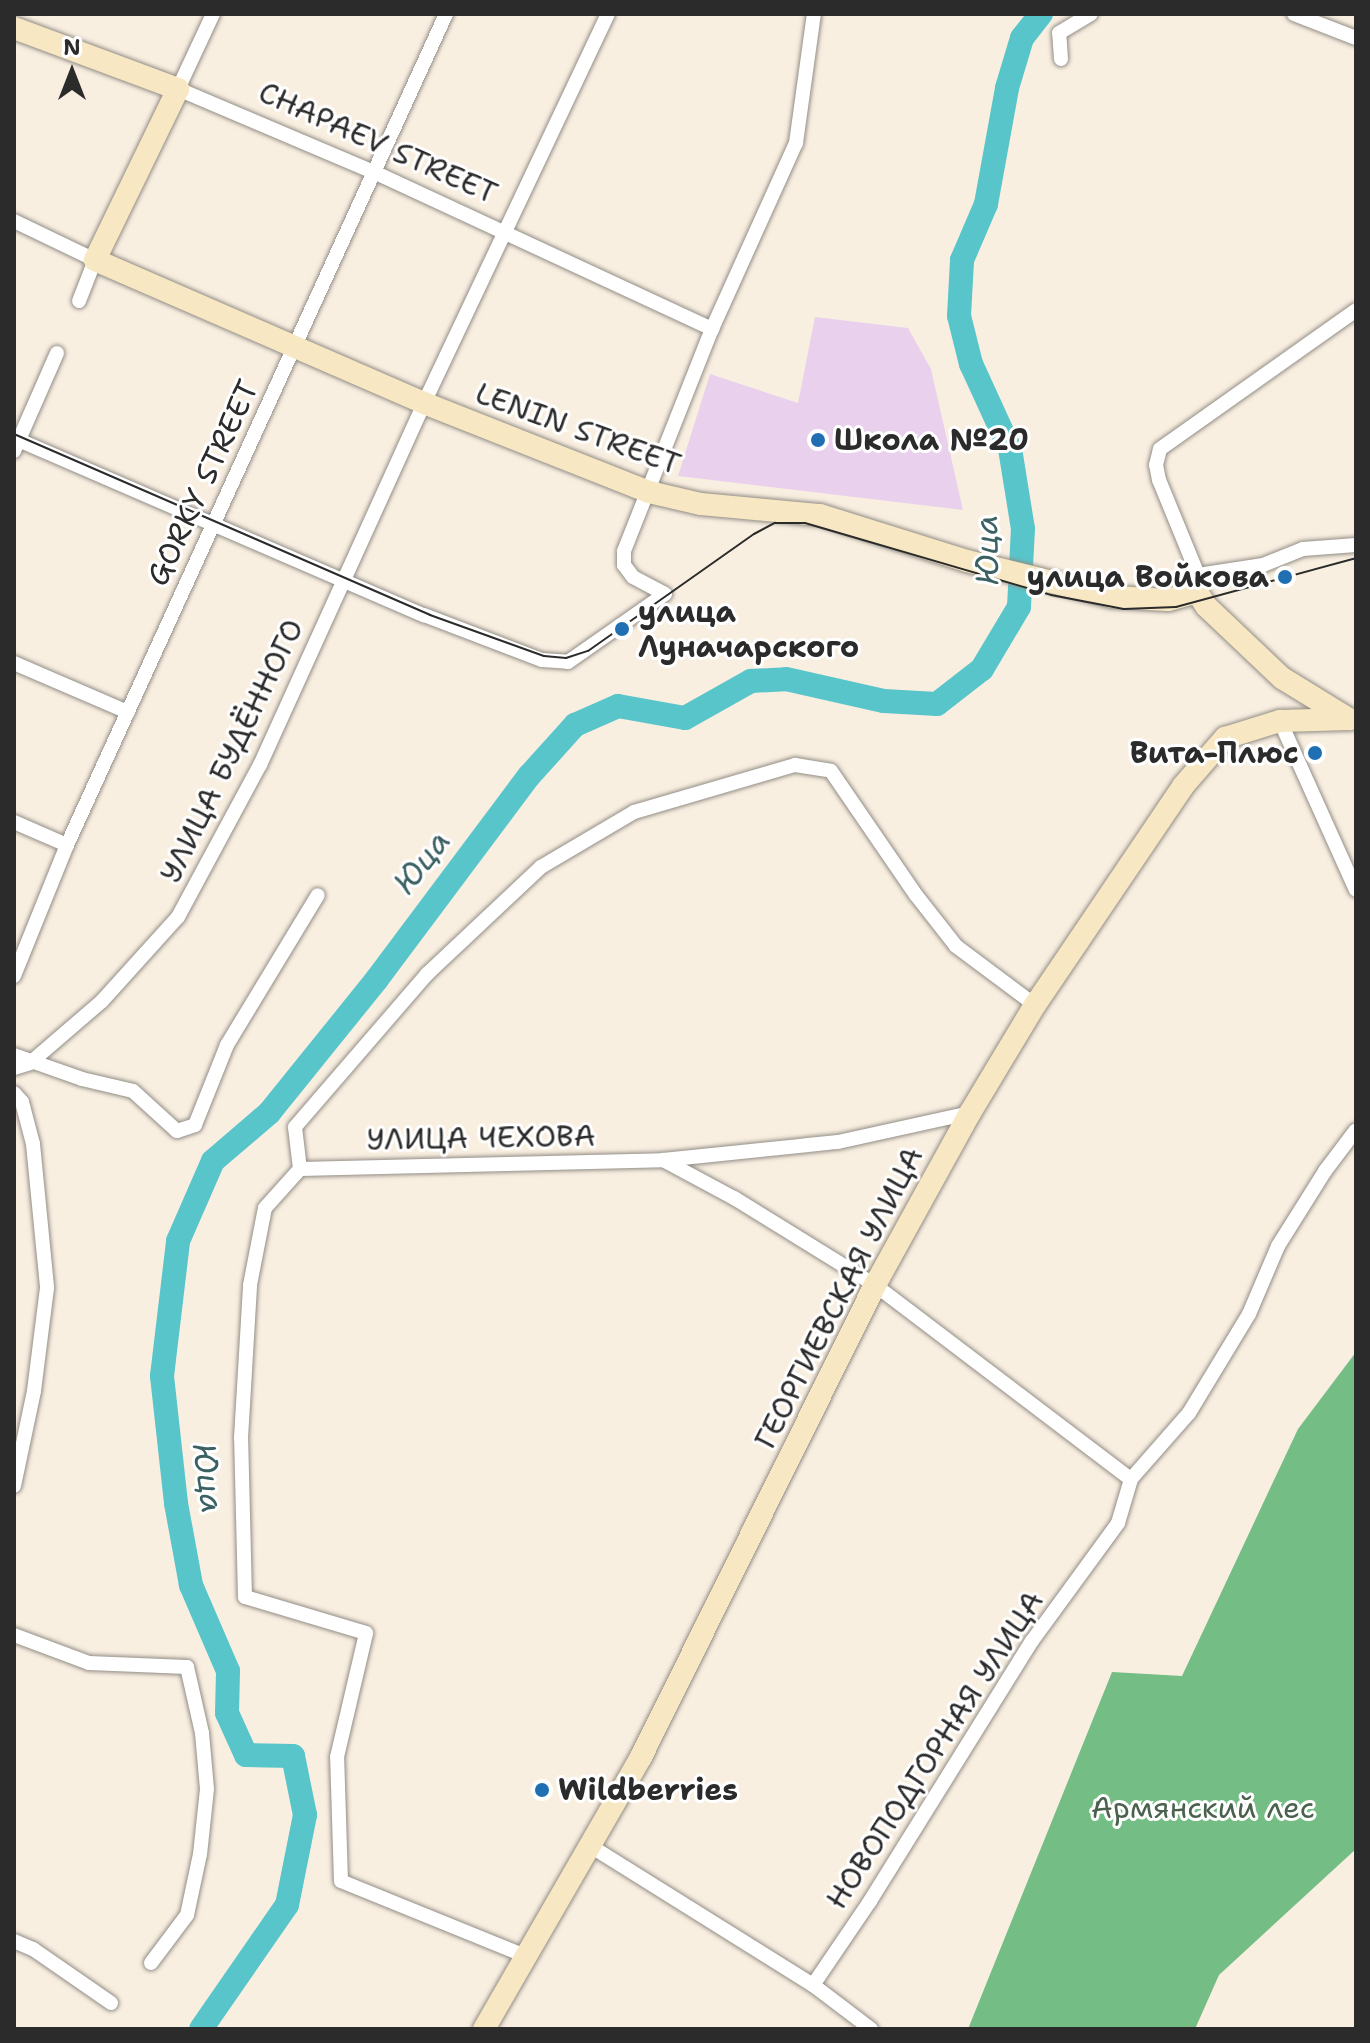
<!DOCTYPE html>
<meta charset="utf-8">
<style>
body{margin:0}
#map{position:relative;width:1370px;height:2043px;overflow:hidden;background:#f9efe1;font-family:"Shantell Sans",sans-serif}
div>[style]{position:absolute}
.built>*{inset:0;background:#e9d1ed}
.forest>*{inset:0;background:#74bd84}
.river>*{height:24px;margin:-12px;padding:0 12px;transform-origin:12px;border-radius:12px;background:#58c5cb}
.roads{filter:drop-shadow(0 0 2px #928d86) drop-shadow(0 0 2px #928d86)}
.street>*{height:14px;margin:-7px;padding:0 7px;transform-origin:7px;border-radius:7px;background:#fff}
.secondary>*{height:22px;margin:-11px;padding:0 11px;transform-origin:11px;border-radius:11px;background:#f7e8c3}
.tram>*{height:2px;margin:-1px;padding:0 1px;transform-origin:1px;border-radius:1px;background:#2b2b2b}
.dots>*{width:22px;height:22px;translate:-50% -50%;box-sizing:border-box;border:4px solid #fff;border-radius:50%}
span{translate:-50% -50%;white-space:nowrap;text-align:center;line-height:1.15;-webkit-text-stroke:6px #fff;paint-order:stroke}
.street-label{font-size:30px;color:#2b2b2b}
.poi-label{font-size:30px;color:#2b2b2b;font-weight:700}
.left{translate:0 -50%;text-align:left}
.right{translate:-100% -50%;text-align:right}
.park-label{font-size:30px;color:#49614d}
.water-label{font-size:32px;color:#3b6163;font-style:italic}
.frame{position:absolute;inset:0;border:16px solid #2b2b2b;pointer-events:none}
.north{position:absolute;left:32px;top:32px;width:80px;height:80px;-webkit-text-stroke:6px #fff;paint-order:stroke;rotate:0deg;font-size:22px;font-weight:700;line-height:32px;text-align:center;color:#2b2b2b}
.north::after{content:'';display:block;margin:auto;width:28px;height:36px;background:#2b2b2b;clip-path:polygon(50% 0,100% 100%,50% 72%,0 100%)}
</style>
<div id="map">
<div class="built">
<div style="clip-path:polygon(815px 317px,908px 328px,931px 369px,963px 510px,678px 476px,710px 374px,798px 403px)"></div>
</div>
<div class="forest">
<div style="clip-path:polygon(1356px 1352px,1356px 1849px,1219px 1975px,1195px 2029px,968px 2029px,1112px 1672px,1182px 1676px,1298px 1429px)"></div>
</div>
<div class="river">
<div style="left:201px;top:2029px;width:151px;rotate:-55.3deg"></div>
<div style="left:287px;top:1905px;width:92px;rotate:-78.7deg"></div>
<div style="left:305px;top:1815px;width:60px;rotate:-101.5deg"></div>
<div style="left:293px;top:1756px;width:47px;rotate:-178.8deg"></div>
<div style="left:246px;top:1755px;width:46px;rotate:-114.3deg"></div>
<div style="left:227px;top:1713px;width:42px;rotate:-88.6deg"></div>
<div style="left:228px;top:1671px;width:94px;rotate:-113.3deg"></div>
<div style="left:191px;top:1585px;width:83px;rotate:-100.4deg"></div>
<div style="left:176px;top:1503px;width:128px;rotate:-96.3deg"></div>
<div style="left:162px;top:1376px;width:136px;rotate:-83.2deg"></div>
<div style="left:178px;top:1241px;width:87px;rotate:-66.4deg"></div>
<div style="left:213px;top:1161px;width:74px;rotate:-40.6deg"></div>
<div style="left:269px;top:1113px;width:172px;rotate:-51.1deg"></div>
<div style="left:377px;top:979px;width:254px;rotate:-53.2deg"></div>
<div style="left:529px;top:776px;width:69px;rotate:-48deg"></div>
<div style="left:575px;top:725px;width:47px;rotate:-23.8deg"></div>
<div style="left:618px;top:706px;width:68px;rotate:10.2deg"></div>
<div style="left:685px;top:718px;width:76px;rotate:-29.3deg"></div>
<div style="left:751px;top:681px;width:35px;rotate:-3deg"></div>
<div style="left:786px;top:679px;width:100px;rotate:12.7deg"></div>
<div style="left:884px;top:701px;width:53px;rotate:3.2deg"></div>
<div style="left:937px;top:704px;width:57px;rotate:-37.9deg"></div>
<div style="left:982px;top:669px;width:72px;rotate:-59.2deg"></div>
<div style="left:1019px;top:607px;width:78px;rotate:-87.1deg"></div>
<div style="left:1023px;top:529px;width:81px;rotate:-99.2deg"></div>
<div style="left:1010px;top:449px;width:94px;rotate:-114.6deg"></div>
<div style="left:971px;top:364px;width:49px;rotate:-104deg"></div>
<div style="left:959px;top:316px;width:56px;rotate:-86.9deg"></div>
<div style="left:962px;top:260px;width:61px;rotate:-66.8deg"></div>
<div style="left:986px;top:204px;width:118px;rotate:-79.7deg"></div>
<div style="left:1007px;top:88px;width:52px;rotate:-73.3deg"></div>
<div style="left:1022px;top:38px;width:31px;rotate:-52deg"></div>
</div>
<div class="roads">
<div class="street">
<div style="left:213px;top:14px;width:83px;rotate:115deg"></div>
<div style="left:178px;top:89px;width:213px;rotate:23deg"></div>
<div style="left:374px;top:172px;width:373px;rotate:24.9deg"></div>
<div style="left:1294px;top:14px;width:66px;rotate:21.2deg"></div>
<div style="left:1061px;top:59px;width:26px;rotate:-94deg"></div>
<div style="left:1059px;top:33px;width:37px;rotate:-31deg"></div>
<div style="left:14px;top:221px;width:90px;rotate:25.7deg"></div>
<div style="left:95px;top:260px;width:44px;rotate:111.3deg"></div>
<div style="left:14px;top:438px;width:447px;rotate:23.4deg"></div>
<div style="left:424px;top:615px;width:126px;rotate:20.9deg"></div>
<div style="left:542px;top:660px;width:26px;rotate:4deg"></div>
<div style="left:568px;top:662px;width:118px;rotate:-35deg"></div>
<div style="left:665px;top:594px;width:36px;rotate:-152deg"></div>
<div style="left:633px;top:577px;width:15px;rotate:-127deg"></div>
<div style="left:624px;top:565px;width:14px;rotate:-90deg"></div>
<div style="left:624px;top:551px;width:239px;rotate:-68.4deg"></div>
<div style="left:712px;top:329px;width:204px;rotate:-65.7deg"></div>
<div style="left:796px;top:143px;width:130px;rotate:-82.1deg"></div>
<div style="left:14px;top:451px;width:107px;rotate:-66.3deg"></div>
<div style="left:1198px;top:575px;width:66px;rotate:-8.7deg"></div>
<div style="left:1263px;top:565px;width:43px;rotate:-21.8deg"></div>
<div style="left:1303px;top:549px;width:53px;rotate:-4.3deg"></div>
<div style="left:1197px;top:592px;width:17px;rotate:-87deg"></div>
<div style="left:1198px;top:575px;width:103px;rotate:-112.3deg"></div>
<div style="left:1159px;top:480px;width:15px;rotate:-101deg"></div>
<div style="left:1156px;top:465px;width:16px;rotate:-76deg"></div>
<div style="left:1160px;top:449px;width:240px;rotate:-35.3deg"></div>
<div style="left:14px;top:663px;width:124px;rotate:23.3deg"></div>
<div style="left:1280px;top:721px;width:185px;rotate:65.8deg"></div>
<div style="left:14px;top:822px;width:58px;rotate:23.5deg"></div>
<div style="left:14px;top:976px;width:141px;rotate:-68deg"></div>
<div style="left:67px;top:845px;width:913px;rotate:-65.48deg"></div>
<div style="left:14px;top:1055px;width:72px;rotate:19.4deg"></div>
<div style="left:82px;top:1079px;width:52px;rotate:13.2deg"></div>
<div style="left:133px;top:1091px;width:59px;rotate:42.3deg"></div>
<div style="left:177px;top:1131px;width:19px;rotate:-18deg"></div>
<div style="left:195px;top:1125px;width:86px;rotate:-68.2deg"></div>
<div style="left:227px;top:1045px;width:175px;rotate:-58.8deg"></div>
<div style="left:14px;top:1068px;width:17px;rotate:-17deg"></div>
<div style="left:30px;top:1063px;width:95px;rotate:-40.7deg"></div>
<div style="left:102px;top:1001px;width:113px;rotate:-47.9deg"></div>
<div style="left:178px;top:917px;width:173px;rotate:-61.7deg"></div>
<div style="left:260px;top:765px;width:397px;rotate:-65.6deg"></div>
<div style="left:424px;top:403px;width:430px;rotate:-64.7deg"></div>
<div style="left:14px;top:1093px;width:12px;rotate:48deg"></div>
<div style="left:22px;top:1102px;width:43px;rotate:75.3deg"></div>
<div style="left:33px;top:1144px;width:145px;rotate:84.4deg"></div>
<div style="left:47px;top:1288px;width:104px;rotate:97.2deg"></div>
<div style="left:34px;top:1391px;width:97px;rotate:101.9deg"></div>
<div style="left:663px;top:1160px;width:81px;rotate:28.2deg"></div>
<div style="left:734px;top:1198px;width:166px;rotate:31.7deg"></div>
<div style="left:875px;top:1285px;width:321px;rotate:37.2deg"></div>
<div style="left:300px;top:1169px;width:363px;rotate:-1.4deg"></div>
<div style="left:663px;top:1160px;width:176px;rotate:-5.9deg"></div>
<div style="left:838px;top:1142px;width:135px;rotate:-12.4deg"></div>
<div style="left:14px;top:1635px;width:80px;rotate:20.5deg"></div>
<div style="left:89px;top:1663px;width:98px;rotate:2.3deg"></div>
<div style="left:187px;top:1667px;width:68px;rotate:77.2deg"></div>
<div style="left:202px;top:1733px;width:56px;rotate:84.9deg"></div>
<div style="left:207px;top:1789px;width:65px;rotate:96.1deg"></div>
<div style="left:200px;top:1854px;width:62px;rotate:102deg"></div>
<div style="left:187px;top:1915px;width:60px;rotate:126.9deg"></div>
<div style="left:592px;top:1847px;width:261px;rotate:32deg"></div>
<div style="left:14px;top:1941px;width:21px;rotate:23deg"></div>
<div style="left:33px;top:1949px;width:95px;rotate:34.7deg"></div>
<div style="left:523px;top:1955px;width:196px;rotate:-157.9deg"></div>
<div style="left:341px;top:1881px;width:124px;rotate:-91.8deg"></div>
<div style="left:337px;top:1757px;width:127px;rotate:-76.8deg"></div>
<div style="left:366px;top:1633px;width:126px;rotate:-163.4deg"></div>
<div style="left:245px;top:1597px;width:159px;rotate:-91.4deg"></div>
<div style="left:241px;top:1438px;width:153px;rotate:-86.6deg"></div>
<div style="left:250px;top:1285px;width:78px;rotate:-79deg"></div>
<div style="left:265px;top:1208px;width:52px;rotate:-48.1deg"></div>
<div style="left:300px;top:1169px;width:42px;rotate:-96.8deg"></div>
<div style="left:295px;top:1127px;width:202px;rotate:-49.2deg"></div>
<div style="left:427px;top:974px;width:156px;rotate:-43.2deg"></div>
<div style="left:541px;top:867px;width:108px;rotate:-30.6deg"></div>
<div style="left:634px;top:812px;width:168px;rotate:-16.3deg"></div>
<div style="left:795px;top:765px;width:36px;rotate:9deg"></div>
<div style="left:831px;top:771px;width:150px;rotate:55.6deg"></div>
<div style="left:916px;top:895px;width:65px;rotate:51.9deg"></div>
<div style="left:956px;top:946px;width:99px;rotate:36.8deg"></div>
<div style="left:871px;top:2029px;width:73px;rotate:-142.8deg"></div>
<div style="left:813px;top:1985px;width:102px;rotate:-55.8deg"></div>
<div style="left:870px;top:1901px;width:306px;rotate:-58.1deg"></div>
<div style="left:1032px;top:1641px;width:146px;rotate:-53.9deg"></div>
<div style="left:1118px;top:1523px;width:46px;rotate:-73.5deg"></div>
<div style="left:1131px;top:1479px;width:88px;rotate:-48.7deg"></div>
<div style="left:1189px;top:1413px;width:116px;rotate:-58.8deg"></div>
<div style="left:1249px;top:1314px;width:74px;rotate:-66.9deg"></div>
<div style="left:1278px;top:1246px;width:89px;rotate:-57.9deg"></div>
<div style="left:1325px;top:1171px;width:51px;rotate:-52.9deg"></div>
</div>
<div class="secondary">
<div style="left:14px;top:28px;width:175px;rotate:20.4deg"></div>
<div style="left:178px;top:89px;width:190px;rotate:115.9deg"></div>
<div style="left:95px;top:260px;width:359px;rotate:23.5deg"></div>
<div style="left:424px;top:403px;width:242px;rotate:21.6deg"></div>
<div style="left:649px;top:492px;width:53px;rotate:13deg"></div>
<div style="left:701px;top:504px;width:120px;rotate:5.3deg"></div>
<div style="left:820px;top:515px;width:154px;rotate:17.4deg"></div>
<div style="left:967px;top:561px;width:149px;rotate:13.9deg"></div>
<div style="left:1112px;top:597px;width:56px;rotate:3.1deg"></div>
<div style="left:1168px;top:600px;width:30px;rotate:-15deg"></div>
<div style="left:1197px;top:592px;width:17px;rotate:57deg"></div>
<div style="left:1206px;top:606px;width:105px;rotate:43.5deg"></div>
<div style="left:1282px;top:678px;width:79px;rotate:31.5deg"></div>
<div style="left:484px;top:2029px;width:314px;rotate:-60deg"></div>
<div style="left:641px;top:1757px;width:527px;rotate:-63.63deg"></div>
<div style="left:875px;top:1285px;width:196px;rotate:-61.1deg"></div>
<div style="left:970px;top:1113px;width:126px;rotate:-59deg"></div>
<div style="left:1035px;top:1005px;width:264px;rotate:-55.9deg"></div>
<div style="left:1183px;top:786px;width:64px;rotate:-48.8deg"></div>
<div style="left:1225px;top:738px;width:58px;rotate:-17.2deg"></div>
<div style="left:1280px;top:721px;width:69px;rotate:-1.7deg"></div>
</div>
</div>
<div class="tram">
<div style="left:14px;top:434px;width:454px;rotate:23.5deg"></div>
<div style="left:430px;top:615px;width:121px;rotate:19.8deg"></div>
<div style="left:544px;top:656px;width:22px;rotate:5deg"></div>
<div style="left:566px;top:658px;width:23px;rotate:-18deg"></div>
<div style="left:588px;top:651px;width:203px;rotate:-35.2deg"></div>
<div style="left:754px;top:534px;width:24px;rotate:-28deg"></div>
<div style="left:775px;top:523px;width:30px"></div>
<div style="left:805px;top:523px;width:256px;rotate:16.3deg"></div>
<div style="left:1051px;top:595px;width:74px;rotate:10.9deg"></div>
<div style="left:1124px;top:609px;width:52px;rotate:-2.2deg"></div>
<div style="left:1176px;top:607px;width:187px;rotate:-15.2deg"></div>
</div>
<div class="dots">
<div style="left:818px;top:440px;background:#1f6fb2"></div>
<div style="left:1285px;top:577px;background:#1f6fb2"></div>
<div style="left:622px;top:629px;background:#1f6fb2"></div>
<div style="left:1315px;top:753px;background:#1f6fb2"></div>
<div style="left:542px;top:1790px;background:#1f6fb2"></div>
</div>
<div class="street-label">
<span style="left:378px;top:143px;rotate:24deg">CHAPAEV STREET</span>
<span style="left:578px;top:429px;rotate:20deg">LENIN STREET</span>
<span style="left:203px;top:483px;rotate:-65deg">GORKY STREET</span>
<span style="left:232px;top:751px;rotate:-64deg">УЛИЦА БУДЁННОГО</span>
<span style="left:481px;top:1138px;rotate:-1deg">УЛИЦА ЧЕХОВА</span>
<span style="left:839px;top:1298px;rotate:-63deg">ГЕОРГИЕВСКАЯ УЛИЦА</span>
<span style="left:935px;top:1750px;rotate:-57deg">НОВОПОДГОРНАЯ УЛИЦА</span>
</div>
<div class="poi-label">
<span class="left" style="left:834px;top:440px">Школа №20</span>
<span class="right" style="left:1269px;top:577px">улица Войкова</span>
<span class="left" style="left:638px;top:629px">улица<br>Луначарского</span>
<span class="right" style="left:1299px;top:753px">Вита-Плюс</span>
<span class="left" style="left:558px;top:1790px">Wildberries</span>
</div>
<div class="park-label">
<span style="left:1203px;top:1808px">Армянский лес</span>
</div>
<div class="water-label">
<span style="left:987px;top:550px;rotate:-91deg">Юца</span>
<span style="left:422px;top:862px;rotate:-52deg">Юца</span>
<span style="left:208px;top:1478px;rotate:82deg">Юца</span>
</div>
<div class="frame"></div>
<div class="north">N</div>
</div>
